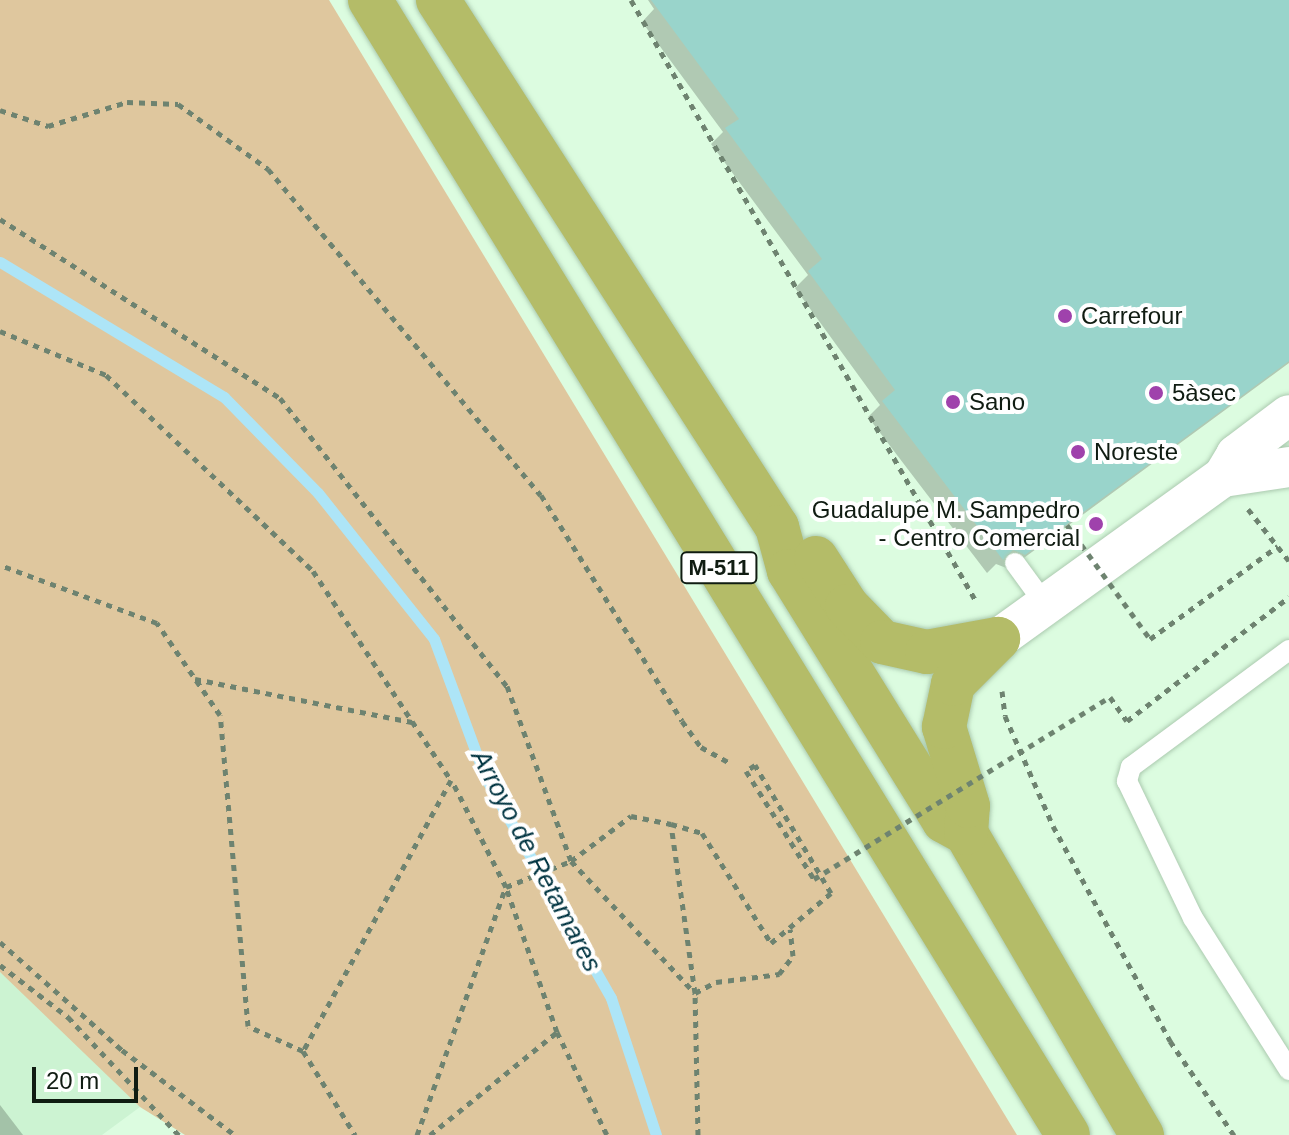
<!DOCTYPE html>
<meta charset="utf-8">
<style>
body{margin:0}
#map{position:relative;width:1289px;height:1135px;overflow:hidden;background:#dcfce0;font-family:Helvetica,sans-serif}
div>[style]{position:absolute}
.built>*{inset:0;background:#ccf3d2}
.green>*{inset:0;background:#dfc79e}
.shadow>*{inset:0;background:#0003}
.stream>*{height:11px;margin:-5.5px;padding:0 5.5px;transform-origin:5.5px;border-radius:5.5px;background:#ade5f7}
.building>*{inset:0;background:#99d4cb}
.path>*{height:5px;margin-top:-2.5px;transform-origin:0;background:repeating-linear-gradient(90deg,#6e8370 0 6px,transparent 0 12px)}
.roads{filter:drop-shadow(0 0 2px #abcaaf) drop-shadow(0 0 2px #abcaaf)}
.service>*{height:20px;margin:-10px;padding:0 10px;transform-origin:10px;border-radius:10px;background:#fff}
.minor>*{height:40px;margin:-20px;padding:0 20px;transform-origin:20px;border-radius:20px;background:#fff}
.trunk>*{height:44px;margin:-22px;padding:0 22px;transform-origin:22px;border-radius:22px;background:#b4bc68}
.path-bridge>*{height:5px;margin-top:-2.5px;transform-origin:0;background:repeating-linear-gradient(90deg,#6e8370 0 6px,transparent 0 12px)}
.dots>*{width:22px;height:22px;translate:-50% -50%;box-sizing:border-box;border:4px solid #fff;border-radius:50%}
span{translate:-50% -50%;white-space:nowrap;text-align:center;line-height:1.15;-webkit-text-stroke:8px #fff;paint-order:stroke}
.shield-label span{padding:2px 6px;background:#fff;border:2px solid;border-radius:6px;-webkit-text-stroke-width:0}
.shield-label{font-size:22px;color:#101c12;font-weight:700}
.poi-label{font-size:24px;color:#101c12}
.left{translate:0 -50%;text-align:left}
.right{translate:-100% -50%;text-align:right}
.water-label{font-size:26px;color:#003441;font-style:italic}
.scale{position:absolute;left:32px;top:1067px;width:106px;height:36px;box-sizing:border-box;border:4px solid #101c12;border-top:0;padding-left:10px;font-size:24px;line-height:28px;white-space:nowrap;color:#101c12;-webkit-text-stroke:6px #fff;paint-order:stroke}
</style>
<div id="map">
<div class="built">
<div style="clip-path:polygon(0 972px,13px 982px,140px 1107px,102px 1135px,0 1135px)"></div>
</div>
<div class="green">
<div style="clip-path:polygon(0 0,329px 0,1017px 1135px,185px 1135px,140px 1107px,0 972px)"></div>
</div>
<div class="shadow">
<div style="clip-path:polygon(648px 0,1289px 0,1289px 363px,1009px 569px,996px 564px,987px 573px,868px 417px,880px 405px,795px 288px,808px 275px,711px 144px,723px 132px,642px 22px,654px 9px)"></div>
<div style="clip-path:polygon(0 1105px,23px 1135px,0 1135px)"></div>
</div>
<div class="stream">
<div style="left:0;top:262px;width:262px;rotate:31.1deg"></div>
<div style="left:224px;top:397px;width:134px;rotate:45.6deg"></div>
<div style="left:318px;top:493px;width:186px;rotate:51.5deg"></div>
<div style="left:434px;top:639px;width:147px;rotate:69.7deg"></div>
<div style="left:485px;top:777px;width:254px;rotate:60.3deg"></div>
<div style="left:611px;top:998px;width:144px;rotate:71.8deg"></div>
</div>
<div class="building">
<div style="clip-path:polygon(651px 0,1289px 0,1289px 361px,1025px 555px,1013px 550px,1003px 560px,882px 401px,895px 390px,808px 271px,822px 259px,725px 128px,739px 119px)"></div>
</div>
<div class="path">
<div style="left:631px;top:0;width:695px;rotate:60.15deg"></div>
<div style="left:0;top:110px;width:51px;rotate:18.4deg"></div>
<div style="left:48px;top:126px;width:83px;rotate:-16.9deg"></div>
<div style="left:127px;top:102px;width:51px;rotate:2.2deg"></div>
<div style="left:178px;top:104px;width:111px;rotate:35.8deg"></div>
<div style="left:268px;top:169px;width:425px;rotate:50.1deg"></div>
<div style="left:541px;top:495px;width:266px;rotate:58deg"></div>
<div style="left:682px;top:721px;width:32px;rotate:54deg"></div>
<div style="left:701px;top:747px;width:33px;rotate:29deg"></div>
<div style="left:0;top:219px;width:332px;rotate:32.6deg"></div>
<div style="left:280px;top:398px;width:367px;rotate:51.8deg"></div>
<div style="left:507px;top:686px;width:186px;rotate:69.9deg"></div>
<div style="left:571px;top:861px;width:181px;rotate:46.8deg"></div>
<div style="left:695px;top:993px;width:171px;rotate:-98.1deg"></div>
<div style="left:671px;top:824px;width:32px;rotate:16deg"></div>
<div style="left:702px;top:833px;width:130px;rotate:57.9deg"></div>
<div style="left:771px;top:943px;width:78px;rotate:-39.8deg"></div>
<div style="left:831px;top:893px;width:149px;rotate:-120.7deg"></div>
<div style="left:755px;top:765px;width:11px;rotate:146deg"></div>
<div style="left:746px;top:771px;width:128px;rotate:57.8deg"></div>
<div style="left:0;top:331px;width:115px;rotate:22.5deg"></div>
<div style="left:106px;top:375px;width:285px;rotate:43.4deg"></div>
<div style="left:313px;top:571px;width:250px;rotate:56.6deg"></div>
<div style="left:451px;top:780px;width:309px;rotate:118.6deg"></div>
<div style="left:303px;top:1051px;width:60px;rotate:-155.6deg"></div>
<div style="left:248px;top:1026px;width:312px;rotate:-95.1deg"></div>
<div style="left:220px;top:715px;width:112px;rotate:-124.4deg"></div>
<div style="left:157px;top:623px;width:167px;rotate:-159.7deg"></div>
<div style="left:1248px;top:509px;width:66px;rotate:51.7deg"></div>
<div style="left:1150px;top:639px;width:158px;rotate:-36deg"></div>
<div style="left:195px;top:679px;width:221px;rotate:11.2deg"></div>
<div style="left:1002px;top:691px;width:25px;rotate:83deg"></div>
<div style="left:1005px;top:716px;width:120px;rotate:66.4deg"></div>
<div style="left:1053px;top:826px;width:245px;rotate:61.4deg"></div>
<div style="left:1170px;top:1041px;width:114px;rotate:55.8deg"></div>
<div style="left:1110px;top:697px;width:29px;rotate:55deg"></div>
<div style="left:1127px;top:721px;width:204px;rotate:-37.4deg"></div>
<div style="left:0;top:942px;width:163px;rotate:41.5deg"></div>
<div style="left:122px;top:1050px;width:141px;rotate:37deg"></div>
<div style="left:0;top:965px;width:86px;rotate:37.4deg"></div>
<div style="left:68px;top:1017px;width:162px;rotate:46.8deg"></div>
<div style="left:557px;top:1032px;width:114px;rotate:64.1deg"></div>
<div style="left:303px;top:1051px;width:99px;rotate:58.2deg"></div>
<div style="left:417px;top:1135px;width:263px;rotate:-70.3deg"></div>
<div style="left:506px;top:887px;width:70px;rotate:-21.8deg"></div>
<div style="left:571px;top:861px;width:75px;rotate:-36.9deg"></div>
<div style="left:631px;top:816px;width:41px;rotate:11.3deg"></div>
<div style="left:430px;top:1135px;width:164px;rotate:-39deg"></div>
<div style="left:557px;top:1032px;width:154px;rotate:-109.4deg"></div>
<div style="left:506px;top:887px;width:119px;rotate:-117deg"></div>
<div style="left:698px;top:1135px;width:142px;rotate:-91.2deg"></div>
<div style="left:695px;top:993px;width:24px;rotate:-28deg"></div>
<div style="left:716px;top:982px;width:64px;rotate:-7.2deg"></div>
<div style="left:779px;top:974px;width:23px;rotate:-52deg"></div>
<div style="left:793px;top:956px;width:27px;rotate:-96deg"></div>
</div>
<div class="roads">
<div class="service">
<div style="left:1015px;top:563px;width:51px;rotate:53.8deg"></div>
<div style="left:1289px;top:650px;width:197px;rotate:143.5deg"></div>
<div style="left:1131px;top:767px;width:15px;rotate:106deg"></div>
<div style="left:1127px;top:781px;width:152px;rotate:64.3deg"></div>
<div style="left:1193px;top:918px;width:180px;rotate:57.7deg"></div>
</div>
<div class="minor">
<div style="left:1223px;top:477px;width:67px;rotate:-8.6deg"></div>
<div style="left:998px;top:639px;width:277px;rotate:-35.8deg"></div>
<div style="left:1223px;top:477px;width:26px;rotate:-59deg"></div>
<div style="left:1236px;top:455px;width:66px;rotate:-37deg"></div>
</div>
<div class="trunk">
<div style="left:370px;top:0;width:1332px;rotate:58.41deg"></div>
<div style="left:438px;top:0;width:627px;rotate:57.25deg"></div>
<div style="left:777px;top:527px;width:46px;rotate:74.7deg"></div>
<div style="left:789px;top:571px;width:294px;rotate:58.2deg"></div>
<div style="left:944px;top:821px;width:25px;rotate:29deg"></div>
<div style="left:966px;top:833px;width:350px;rotate:59.8deg"></div>
<div style="left:816px;top:558px;width:57px;rotate:57.1deg"></div>
<div style="left:847px;top:606px;width:50px;rotate:45.8deg"></div>
<div style="left:882px;top:642px;width:46px;rotate:12.5deg"></div>
<div style="left:927px;top:652px;width:72px;rotate:-10.4deg"></div>
<div style="left:966px;top:833px;width:27px;rotate:-86deg"></div>
<div style="left:968px;top:806px;width:83px;rotate:-106.9deg"></div>
<div style="left:944px;top:727px;width:44px;rotate:-78.2deg"></div>
<div style="left:953px;top:684px;width:64px;rotate:-45deg"></div>
</div>
</div>
<div class="path-bridge">
<div style="left:1067px;top:525px;width:141px;rotate:53.9deg"></div>
<div style="left:814px;top:879px;width:347px;rotate:-31.6deg"></div>
</div>
<div class="dots">
<div style="left:1065px;top:316px;background:#9f42ac"></div>
<div style="left:1156px;top:393px;background:#9f42ac"></div>
<div style="left:953px;top:402px;background:#9f42ac"></div>
<div style="left:1078px;top:452px;background:#9f42ac"></div>
<div style="left:1096px;top:524px;background:#9f42ac"></div>
</div>
<div class="shield-label">
<span style="left:719px;top:568px">M-511</span>
</div>
<div class="poi-label">
<span class="left" style="left:1081px;top:316px">Carrefour</span>
<span class="left" style="left:1172px;top:393px">5àsec</span>
<span class="left" style="left:969px;top:402px">Sano</span>
<span class="left" style="left:1094px;top:452px">Noreste</span>
<span class="right" style="left:1080px;top:524px">Guadalupe M. Sampedro<br>- Centro Comercial</span>
</div>
<div class="water-label">
<span style="left:536px;top:861px;rotate:62deg">Arroyo de Retamares</span>
</div>
<div class="scale">20 m</div>
</div>
